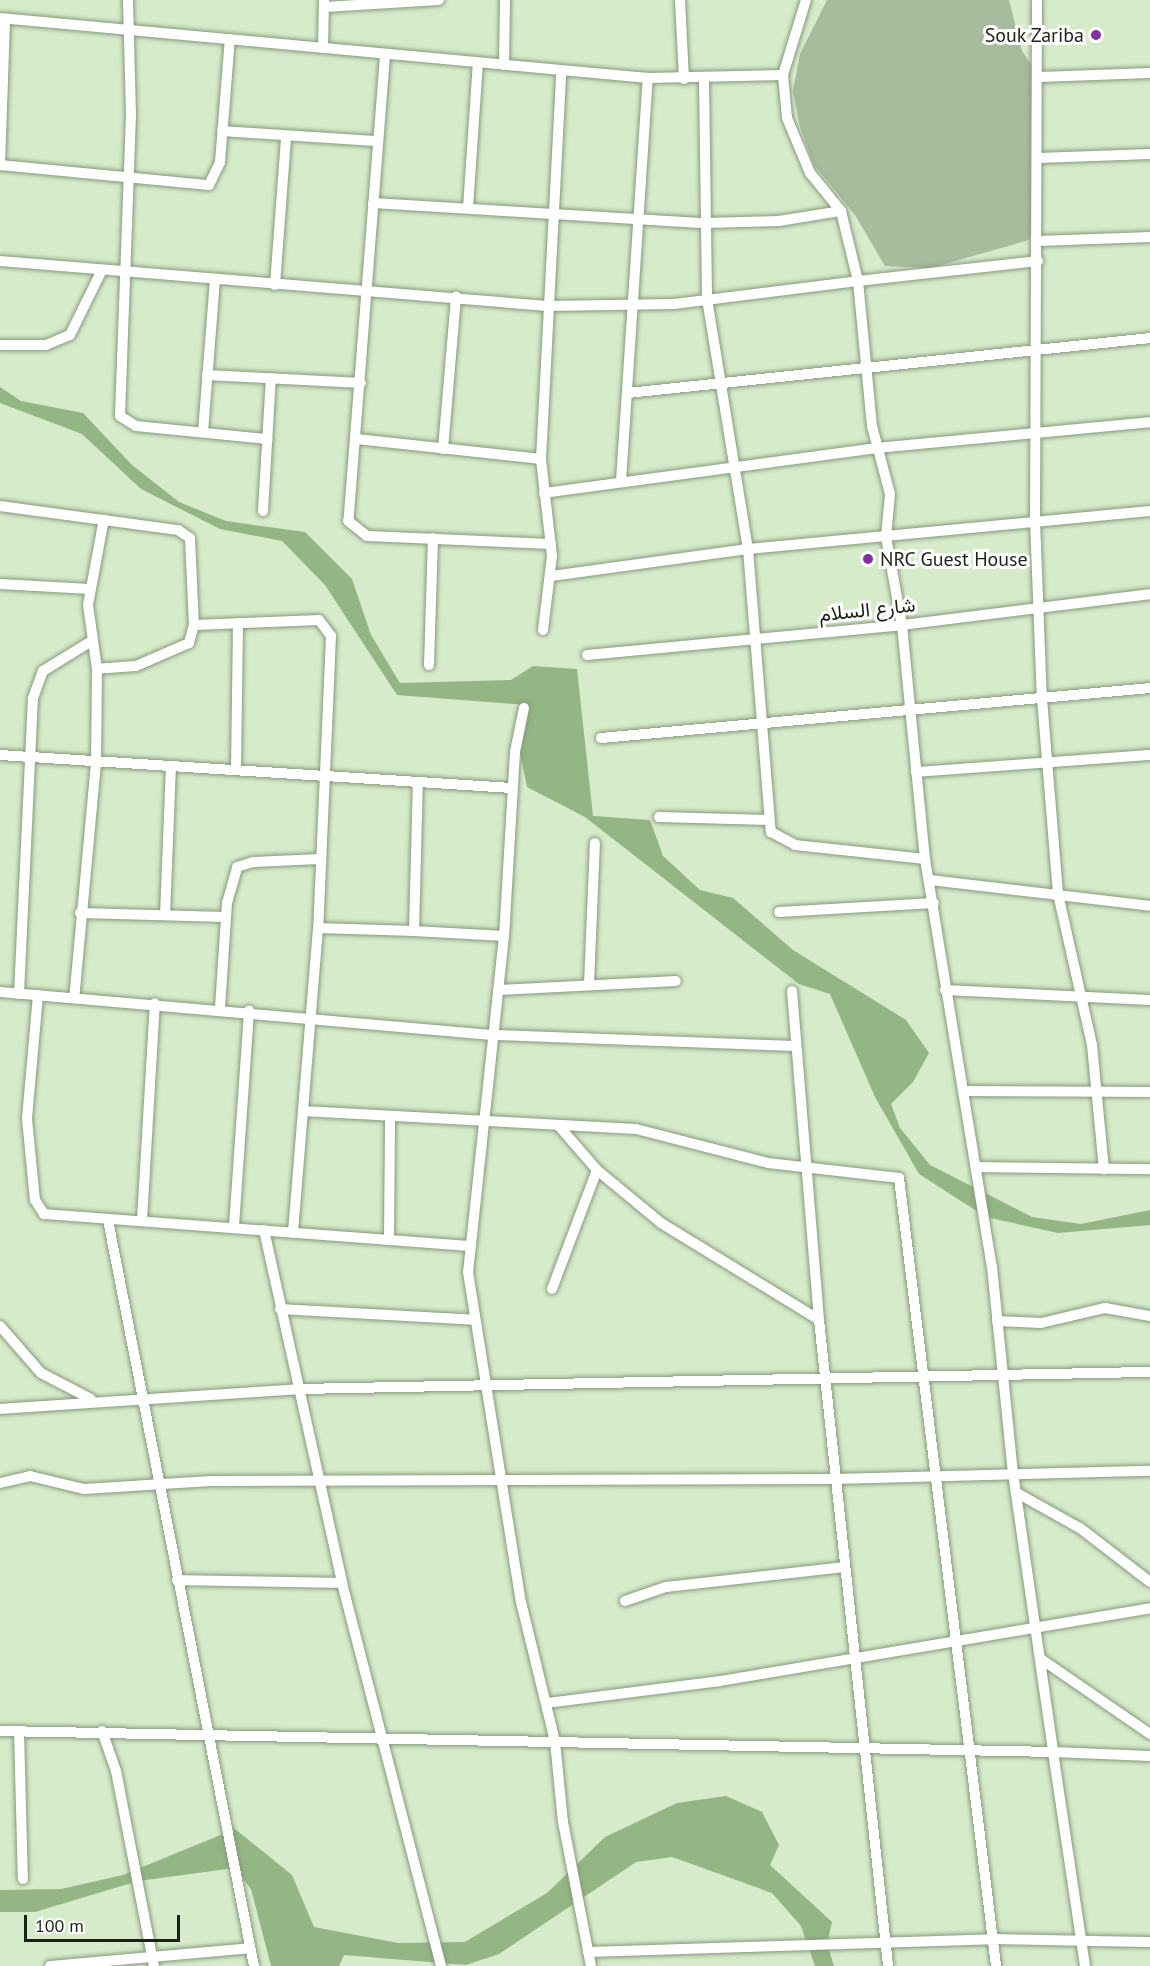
<!DOCTYPE html>
<meta charset="utf-8">
<style>
body{margin:0}
#map{position:relative;width:1150px;height:1966px;overflow:hidden;background:#d5ebca;font-family:"PT Sans",Vazirmatn,sans-serif}
div>[style]{position:absolute}
.green>*{inset:0;background:#a7bb9d}
.water>*{inset:0;background:#94b584}
.roads{filter:drop-shadow(0 0 2px #869a7c) drop-shadow(0 0 2px #869a7c)}
.minor>*{height:10px;margin:-5px;padding:0 5px;transform-origin:5px;border-radius:5px;background:#fff}
.dots>*{width:16px;height:16px;translate:-50% -50%;box-sizing:border-box;border:3px solid #fff;border-radius:50%}
span{translate:-50% -50%;white-space:nowrap;text-align:center;line-height:1.15;-webkit-text-stroke:6px #fff;paint-order:stroke}
.poi-label{font-size:20px;color:#1a2216}
.right{translate:-100% -50%;text-align:right}
.left{translate:0 -50%;text-align:left}
.street-label{font-size:20px;color:#1a2216}
.scale{position:absolute;left:24px;top:1915px;width:156px;height:27px;box-sizing:border-box;border:3px solid #1a2216;border-top:0;padding-left:8px;font-size:18px;line-height:21px;white-space:nowrap;color:#1a2216;-webkit-text-stroke:4px #fff;paint-order:stroke}
</style>
<div id="map">
<div class="green">
<div style="clip-path:polygon(827px 0,1009px 0,1022px 51px,1032px 66px,1035px 230px,1029px 240px,931px 268px,885px 266px,855px 215px,814px 165px,800px 127px,793px 91px,800px 54px)"></div>
</div>
<div class="water">
<div style="clip-path:polygon(0 387px,21px 401px,83px 413px,132px 465px,179px 502px,226px 521px,305px 532px,352px 579px,371px 635px,400px 683px,511px 680px,533px 666px,577px 669px,593px 816px,650px 820px,663px 856px,700px 890px,733px 898px,793px 950px,906px 1020px,929px 1053px,913px 1082px,891px 1104px,900px 1128px,930px 1165px,1032px 1217px,1081px 1224px,1150px 1210px,1150px 1225px,1058px 1233px,986px 1217px,919px 1174px,875px 1097px,830px 994px,799px 984px,585px 817px,527px 787px,519px 747px,527px 705px,397px 695px,325px 585px,282px 541px,220px 529px,141px 489px,82px 434px,0 403px)"></div>
<div style="clip-path:polygon(726px 1796px,762px 1812px,779px 1845px,770px 1865px,832px 1922px,827px 1944px,834px 1966px,815px 1966px,801px 1926px,772px 1893px,672px 1857px,636px 1862px,499px 1954px,466px 1965px,344px 1955px,339px 1966px,271px 1966px,251px 1889px,235px 1868px,138px 1881px,35px 1912px,0 1912px,0 1890px,61px 1889px,123px 1875px,235px 1829px,292px 1875px,314px 1927px,398px 1943px,465px 1942px,547px 1893px,605px 1837px,677px 1803px)"></div>
</div>
<div class="roads">
<div class="minor">
<div style="left:128px;top:0;width:115px;rotate:88.5deg"></div>
<div style="left:131px;top:115px;width:301px;rotate:92.1deg"></div>
<div style="left:120px;top:416px;width:19px;rotate:32deg"></div>
<div style="left:136px;top:426px;width:132px;rotate:5.7deg"></div>
<div style="left:680px;top:0;width:79px;rotate:87.1deg"></div>
<div style="left:1037px;top:0;width:520px;rotate:90.22deg"></div>
<div style="left:1035px;top:520px;width:179px;rotate:87.8deg"></div>
<div style="left:1042px;top:699px;width:196px;rotate:85.3deg"></div>
<div style="left:1058px;top:894px;width:155px;rotate:77.3deg"></div>
<div style="left:1092px;top:1045px;width:125px;rotate:84.5deg"></div>
<div style="left:325px;top:7px;width:114px;rotate:-3.5deg"></div>
<div style="left:0;top:18px;width:651px;rotate:5.29deg"></div>
<div style="left:648px;top:78px;width:135px;rotate:-1.3deg"></div>
<div style="left:323px;top:48px;width:48px;rotate:-88.8deg"></div>
<div style="left:385px;top:56px;width:466px;rotate:94.5deg"></div>
<div style="left:348px;top:521px;width:24px;rotate:38deg"></div>
<div style="left:367px;top:536px;width:184px;rotate:2.5deg"></div>
<div style="left:504px;top:65px;width:65px;rotate:-89.1deg"></div>
<div style="left:1039px;top:77px;width:111px;rotate:-2.1deg"></div>
<div style="left:704px;top:80px;width:219px;rotate:89.2deg"></div>
<div style="left:707px;top:299px;width:253px;rotate:80.7deg"></div>
<div style="left:748px;top:549px;width:284px;rotate:85.4deg"></div>
<div style="left:771px;top:832px;width:27px;rotate:28deg"></div>
<div style="left:795px;top:845px;width:131px;rotate:6.1deg"></div>
<div style="left:222px;top:131px;width:156px;rotate:3.7deg"></div>
<div style="left:1038px;top:158px;width:112px;rotate:-2deg"></div>
<div style="left:0;top:165px;width:210px;rotate:5.5deg"></div>
<div style="left:209px;top:185px;width:25px;rotate:-64deg"></div>
<div style="left:220px;top:162px;width:123px;rotate:-85.4deg"></div>
<div style="left:0;top:165px;width:146px;rotate:-88deg"></div>
<div style="left:373px;top:203px;width:332px;rotate:3.5deg"></div>
<div style="left:704px;top:223px;width:75px;rotate:-1.5deg"></div>
<div style="left:779px;top:221px;width:63px;rotate:-9.2deg"></div>
<div style="left:468px;top:208px;width:145px;rotate:-86.1deg"></div>
<div style="left:1038px;top:241px;width:112px;rotate:-2deg"></div>
<div style="left:0;top:261px;width:549px;rotate:4.7deg"></div>
<div style="left:547px;top:306px;width:127px;rotate:-0.9deg"></div>
<div style="left:674px;top:304px;width:185px;rotate:-7.1deg"></div>
<div style="left:858px;top:281px;width:72px;rotate:-103.7deg"></div>
<div style="left:841px;top:211px;width:49px;rotate:-129.2deg"></div>
<div style="left:810px;top:173px;width:60px;rotate:-112.7deg"></div>
<div style="left:787px;top:118px;width:43px;rotate:-95.3deg"></div>
<div style="left:783px;top:75px;width:78px;rotate:-73deg"></div>
<div style="left:1038px;top:261px;width:181px;rotate:173.7deg"></div>
<div style="left:858px;top:281px;width:146px;rotate:84.5deg"></div>
<div style="left:872px;top:426px;width:70px;rotate:75.2deg"></div>
<div style="left:890px;top:494px;width:43px;rotate:95.3deg"></div>
<div style="left:886px;top:537px;width:89px;rotate:79.7deg"></div>
<div style="left:902px;top:625px;width:235px;rotate:84.4deg"></div>
<div style="left:925px;top:859px;width:413px;rotate:80.7deg"></div>
<div style="left:992px;top:1267px;width:207px;rotate:84.2deg"></div>
<div style="left:1013px;top:1473px;width:282px;rotate:81.8deg"></div>
<div style="left:1053px;top:1752px;width:97px;rotate:2.4deg"></div>
<div style="left:275px;top:285px;width:147px;rotate:-85.7deg"></div>
<div style="left:0;top:345px;width:46px"></div>
<div style="left:46px;top:345px;width:26px;rotate:-23deg"></div>
<div style="left:70px;top:335px;width:72px;rotate:-63.8deg"></div>
<div style="left:207px;top:375px;width:154px;rotate:3deg"></div>
<div style="left:628px;top:393px;width:525px;rotate:-6.01deg"></div>
<div style="left:203px;top:432px;width:151px;rotate:-85.5deg"></div>
<div style="left:357px;top:439px;width:185px;rotate:6.2deg"></div>
<div style="left:443px;top:449px;width:153px;rotate:-85.1deg"></div>
<div style="left:621px;top:481px;width:404px;rotate:-86.2deg"></div>
<div style="left:544px;top:493px;width:335px;rotate:-7.7deg"></div>
<div style="left:876px;top:448px;width:275px;rotate:-5.4deg"></div>
<div style="left:0;top:506px;width:180px;rotate:7.7deg"></div>
<div style="left:178px;top:530px;width:14px;rotate:34deg"></div>
<div style="left:190px;top:538px;width:87px;rotate:87.4deg"></div>
<div style="left:194px;top:625px;width:19px;rotate:106deg"></div>
<div style="left:189px;top:643px;width:58px;rotate:156.5deg"></div>
<div style="left:136px;top:666px;width:39px;rotate:176deg"></div>
<div style="left:97px;top:669px;width:94px;rotate:90.6deg"></div>
<div style="left:96px;top:763px;width:236px;rotate:95.3deg"></div>
<div style="left:263px;top:511px;width:133px;rotate:-86.6deg"></div>
<div style="left:551px;top:576px;width:199px;rotate:-7.8deg"></div>
<div style="left:748px;top:549px;width:404px;rotate:-5.4deg"></div>
<div style="left:0;top:584px;width:90px;rotate:3.2deg"></div>
<div style="left:194px;top:625px;width:125px;rotate:-2.3deg"></div>
<div style="left:319px;top:620px;width:20px;rotate:53deg"></div>
<div style="left:331px;top:636px;width:292px;rotate:92.5deg"></div>
<div style="left:318px;top:928px;width:306px;rotate:94.7deg"></div>
<div style="left:543px;top:630px;width:75px;rotate:-83.1deg"></div>
<div style="left:552px;top:556px;width:98px;rotate:-96.5deg"></div>
<div style="left:541px;top:459px;width:389px;rotate:-87deg"></div>
<div style="left:587px;top:655px;width:316px;rotate:-5.4deg"></div>
<div style="left:902px;top:625px;width:250px;rotate:-7.1deg"></div>
<div style="left:429px;top:665px;width:127px;rotate:-88.2deg"></div>
<div style="left:97px;top:669px;width:65px;rotate:-98deg"></div>
<div style="left:88px;top:605px;width:87px;rotate:-79.5deg"></div>
<div style="left:524px;top:708px;width:45px;rotate:101.6deg"></div>
<div style="left:515px;top:752px;width:184px;rotate:93.4deg"></div>
<div style="left:504px;top:936px;width:338px;rotate:96.1deg"></div>
<div style="left:468px;top:1272px;width:334px;rotate:80.9deg"></div>
<div style="left:521px;top:1602px;width:143px;rotate:76.3deg"></div>
<div style="left:555px;top:1741px;width:81px;rotate:84.4deg"></div>
<div style="left:563px;top:1822px;width:147px;rotate:79deg"></div>
<div style="left:601px;top:738px;width:551px;rotate:-5.2deg"></div>
<div style="left:0;top:755px;width:513px;rotate:3.69deg"></div>
<div style="left:236px;top:768px;width:145px;rotate:-89.2deg"></div>
<div style="left:916px;top:772px;width:235px;rotate:-4.2deg"></div>
<div style="left:659px;top:817px;width:110px;rotate:1.6deg"></div>
<div style="left:930px;top:880px;width:222px;rotate:6.7deg"></div>
<div style="left:779px;top:912px;width:155px;rotate:-3.3deg"></div>
<div style="left:80px;top:913px;width:145px;rotate:1.6deg"></div>
<div style="left:165px;top:915px;width:149px;rotate:-87.7deg"></div>
<div style="left:318px;top:928px;width:96px;rotate:1.8deg"></div>
<div style="left:414px;top:931px;width:149px;rotate:-88.5deg"></div>
<div style="left:414px;top:931px;width:90px;rotate:3.2deg"></div>
<div style="left:589px;top:984px;width:141px;rotate:-87.6deg"></div>
<div style="left:499px;top:990px;width:177px;rotate:-2.9deg"></div>
<div style="left:945px;top:990px;width:205px;rotate:2.8deg"></div>
<div style="left:792px;top:991px;width:330px;rotate:85.3deg"></div>
<div style="left:819px;top:1320px;width:650px;rotate:83.9deg"></div>
<div style="left:0;top:992px;width:497px;rotate:5deg"></div>
<div style="left:495px;top:1035px;width:301px;rotate:2.1deg"></div>
<div style="left:19px;top:994px;width:296px;rotate:-87.3deg"></div>
<div style="left:33px;top:698px;width:29px;rotate:-70deg"></div>
<div style="left:43px;top:671px;width:55px;rotate:-31.7deg"></div>
<div style="left:38px;top:995px;width:124px;rotate:95.1deg"></div>
<div style="left:27px;top:1119px;width:81px;rotate:84.4deg"></div>
<div style="left:35px;top:1200px;width:17px;rotate:57deg"></div>
<div style="left:44px;top:1214px;width:428px;rotate:4.3deg"></div>
<div style="left:220px;top:1008px;width:105px;rotate:-86.2deg"></div>
<div style="left:227px;top:903px;width:37px;rotate:-74deg"></div>
<div style="left:237px;top:867px;width:17px;rotate:-17deg"></div>
<div style="left:253px;top:862px;width:67px;rotate:-2.6deg"></div>
<div style="left:965px;top:1091px;width:185px;rotate:0.3deg"></div>
<div style="left:303px;top:1111px;width:333px;rotate:3.1deg"></div>
<div style="left:636px;top:1129px;width:136px;rotate:14.4deg"></div>
<div style="left:768px;top:1163px;width:132px;rotate:6.5deg"></div>
<div style="left:899px;top:1178px;width:794px;rotate:82.98deg"></div>
<div style="left:558px;top:1125px;width:60px;rotate:49.1deg"></div>
<div style="left:597px;top:1170px;width:83px;rotate:39.6deg"></div>
<div style="left:661px;top:1223px;width:185px;rotate:31.5deg"></div>
<div style="left:976px;top:1167px;width:174px;rotate:0.7deg"></div>
<div style="left:108px;top:1220px;width:760px;rotate:78.93deg"></div>
<div style="left:142px;top:1220px;width:217px;rotate:-86.6deg"></div>
<div style="left:234px;top:1226px;width:216px;rotate:-86deg"></div>
<div style="left:264px;top:1230px;width:362px;rotate:77.5deg"></div>
<div style="left:342px;top:1583px;width:396px;rotate:75.5deg"></div>
<div style="left:389px;top:1240px;width:123px;rotate:-89.5deg"></div>
<div style="left:552px;top:1289px;width:127px;rotate:-69.3deg"></div>
<div style="left:280px;top:1309px;width:194px;rotate:3.2deg"></div>
<div style="left:997px;top:1321px;width:44px;rotate:2.6deg"></div>
<div style="left:1041px;top:1323px;width:66px;rotate:-13.2deg"></div>
<div style="left:1105px;top:1308px;width:46px;rotate:10.1deg"></div>
<div style="left:0;top:1326px;width:62px;rotate:48.9deg"></div>
<div style="left:41px;top:1373px;width:56px;rotate:27.5deg"></div>
<div style="left:0;top:1409px;width:301px;rotate:-3.8deg"></div>
<div style="left:300px;top:1389px;width:850px;rotate:-1.15deg"></div>
<div style="left:0;top:1483px;width:31px;rotate:-13deg"></div>
<div style="left:30px;top:1476px;width:56px;rotate:13.5deg"></div>
<div style="left:84px;top:1489px;width:127px;rotate:-3.6deg"></div>
<div style="left:211px;top:1481px;width:624px;rotate:-0.18deg"></div>
<div style="left:835px;top:1479px;width:315px;rotate:-1.5deg"></div>
<div style="left:1017px;top:1493px;width:72px;rotate:29.1deg"></div>
<div style="left:1080px;top:1528px;width:88px;rotate:37.6deg"></div>
<div style="left:177px;top:1580px;width:165px;rotate:1deg"></div>
<div style="left:625px;top:1601px;width:43px;rotate:-18.9deg"></div>
<div style="left:666px;top:1587px;width:180px;rotate:-6.4deg"></div>
<div style="left:1041px;top:1659px;width:132px;rotate:34.5deg"></div>
<div style="left:547px;top:1703px;width:174px;rotate:-7.2deg"></div>
<div style="left:720px;top:1681px;width:436px;rotate:-9.6deg"></div>
<div style="left:0;top:1731px;width:1053px;rotate:1.14deg"></div>
<div style="left:1053px;top:1752px;width:216px;rotate:81.5deg"></div>
<div style="left:19px;top:1731px;width:148px;rotate:88.5deg"></div>
<div style="left:102px;top:1731px;width:42px;rotate:70.7deg"></div>
<div style="left:116px;top:1771px;width:199px;rotate:79deg"></div>
<div style="left:588px;top:1952px;width:405px;rotate:-1.8deg"></div>
<div style="left:993px;top:1939px;width:157px;rotate:1.1deg"></div>
<div style="left:50px;top:1966px;width:201px;rotate:-5.1deg"></div>
</div>
</div>
<div class="dots">
<div style="left:1096px;top:35px;background:#81309f"></div>
<div style="left:868px;top:559px;background:#81309f"></div>
</div>
<div class="poi-label">
<span class="right" style="left:1084px;top:35px">Souk Zariba</span>
<span class="left" style="left:880px;top:559px">NRC Guest House</span>
</div>
<div class="street-label">
<span style="left:867px;top:610px;rotate:-6deg">شارع السلام</span>
</div>
<div class="scale">100 m</div>
</div>
